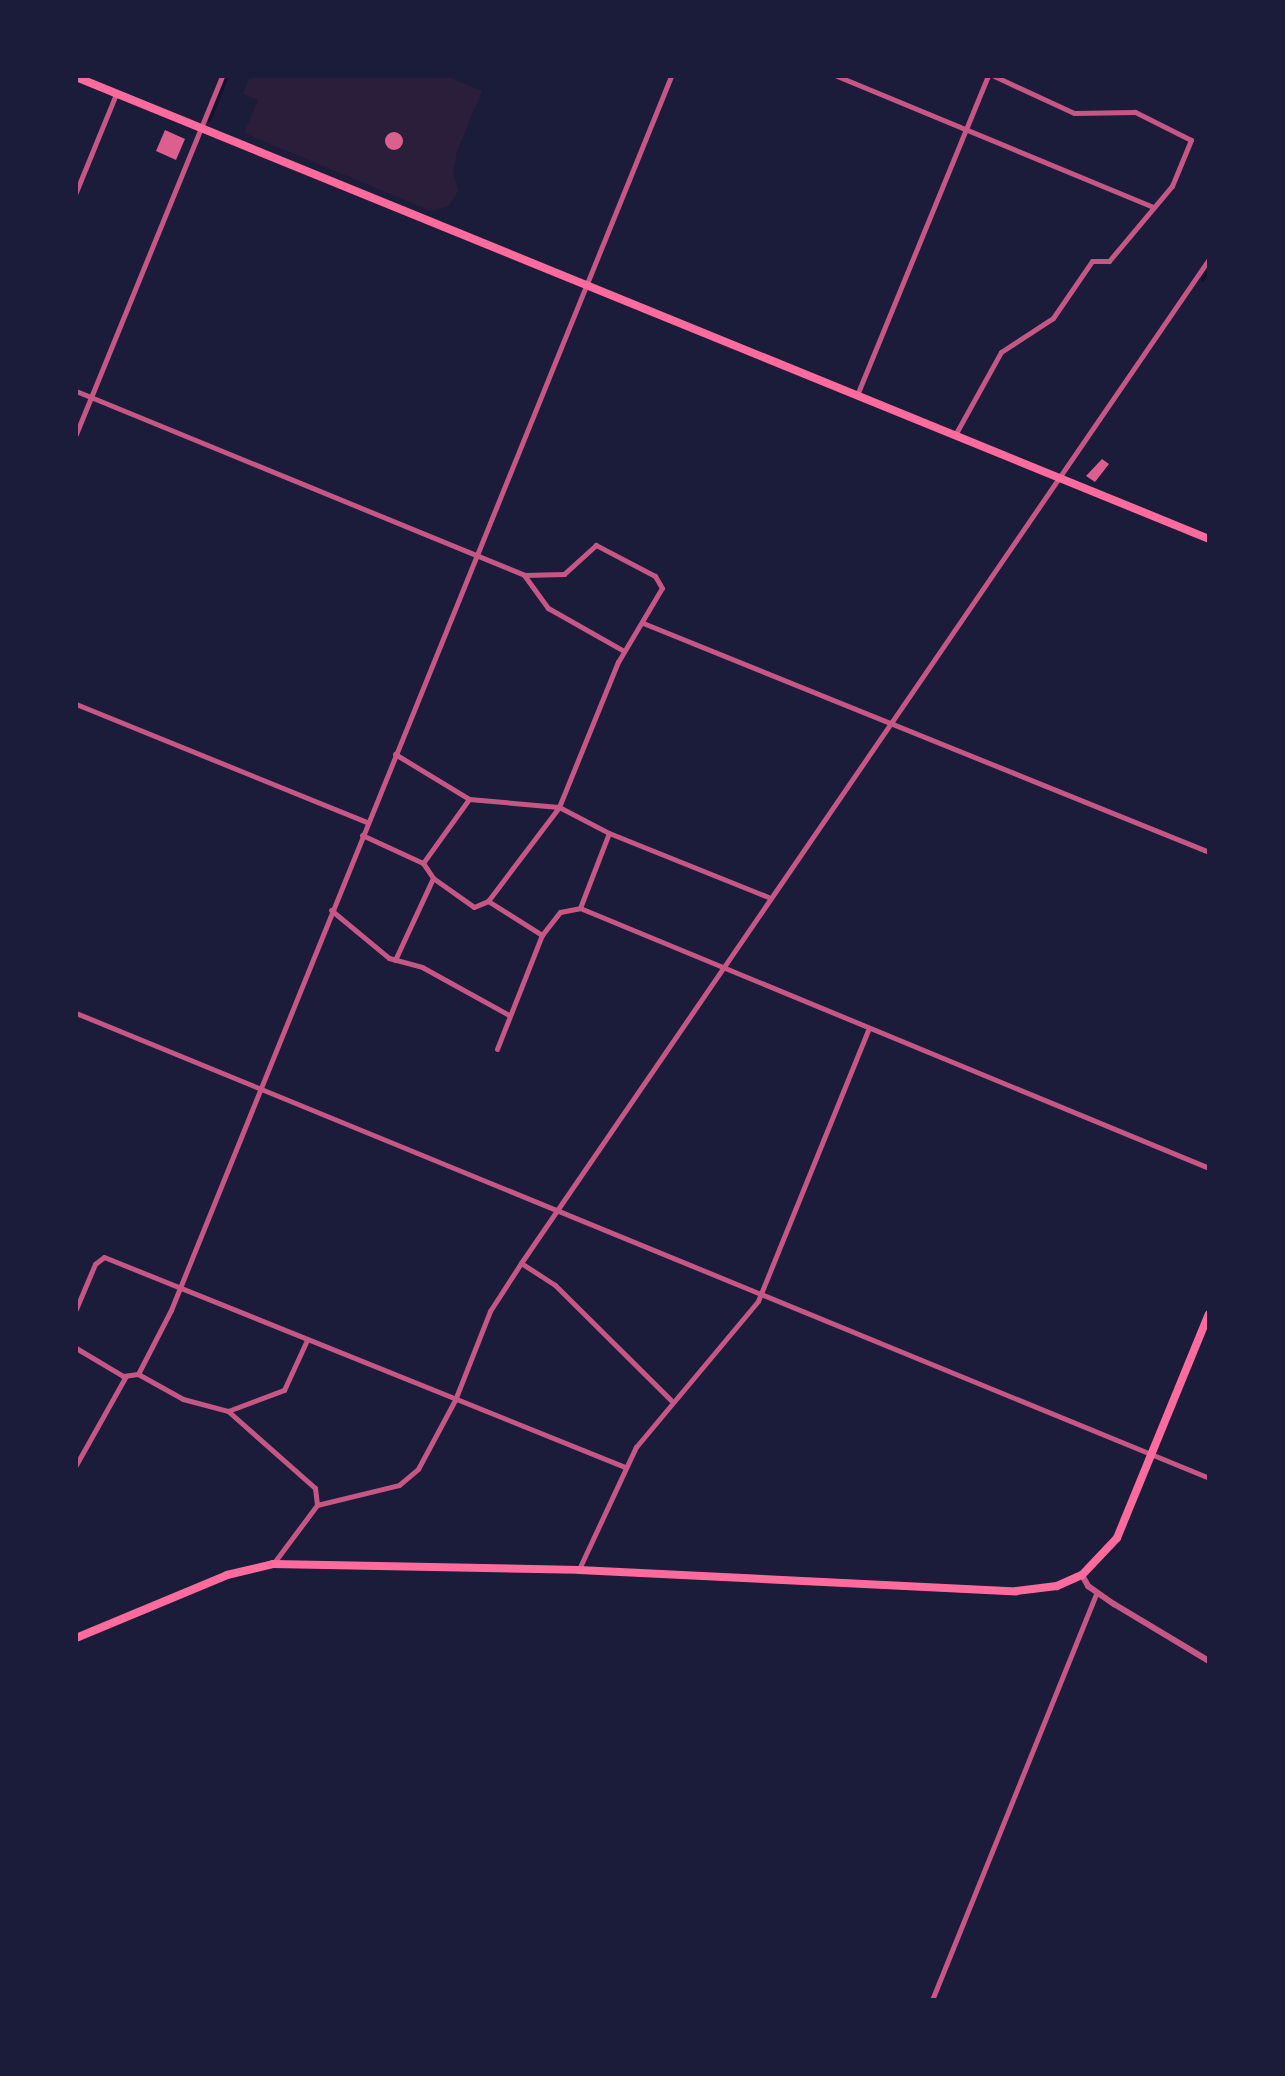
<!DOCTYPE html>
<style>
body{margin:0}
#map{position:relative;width:1285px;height:2076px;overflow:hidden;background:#1b1b3a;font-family:"PT Sans Narrow",sans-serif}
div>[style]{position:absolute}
.green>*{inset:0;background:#2a1e3b}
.stream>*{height:3px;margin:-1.5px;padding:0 1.5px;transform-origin:1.5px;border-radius:1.5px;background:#12122b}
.building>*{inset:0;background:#dd5f8e}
.round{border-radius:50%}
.minor>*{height:5px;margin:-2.5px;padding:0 2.5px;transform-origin:2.5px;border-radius:2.5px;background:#c65784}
.tertiary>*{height:6px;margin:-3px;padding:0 3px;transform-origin:3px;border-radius:3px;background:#c65784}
.primary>*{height:8px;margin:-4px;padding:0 4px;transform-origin:4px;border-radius:4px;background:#ff6b9d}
span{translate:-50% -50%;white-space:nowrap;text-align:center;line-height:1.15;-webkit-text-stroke:8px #1b1b3a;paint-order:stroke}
.frame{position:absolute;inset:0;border:78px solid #1b1b3a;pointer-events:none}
</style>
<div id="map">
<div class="green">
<div style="clip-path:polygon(250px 76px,446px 76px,482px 91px,457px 151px,453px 174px,459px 190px,448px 207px,431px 211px,244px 133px,258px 100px,243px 94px)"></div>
</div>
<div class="stream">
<div style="left:209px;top:120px;width:48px;rotate:-67.8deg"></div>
<div style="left:1202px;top:280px;width:13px;rotate:-58deg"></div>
</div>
<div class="building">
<div style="clip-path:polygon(165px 130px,185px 139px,176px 160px,156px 151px)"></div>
<div class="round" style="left:385px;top:132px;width:18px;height:18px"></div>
<div style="clip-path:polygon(1102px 459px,1109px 464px,1095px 482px,1086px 476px)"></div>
</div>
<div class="minor">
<div style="left:837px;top:76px;width:343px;rotate:22.5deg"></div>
<div style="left:76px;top:192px;width:106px;rotate:-67.8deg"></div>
<div style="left:76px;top:391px;width:484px;rotate:22.3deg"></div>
<div style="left:524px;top:575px;width:41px;rotate:54deg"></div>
<div style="left:548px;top:608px;width:87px;rotate:29.5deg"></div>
<div style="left:857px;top:395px;width:345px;rotate:-67.7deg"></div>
<div style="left:76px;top:434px;width:387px;rotate:-67.8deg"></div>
<div style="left:955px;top:435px;width:95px;rotate:-61deg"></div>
<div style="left:1001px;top:352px;width:62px;rotate:-33.2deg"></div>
<div style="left:1053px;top:318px;width:69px;rotate:-55.6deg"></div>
<div style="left:1092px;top:261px;width:17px"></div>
<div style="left:1109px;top:261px;width:98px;rotate:-50deg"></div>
<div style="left:1172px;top:186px;width:50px;rotate:-67.6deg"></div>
<div style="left:1191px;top:140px;width:63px;rotate:-153.4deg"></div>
<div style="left:1135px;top:112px;width:61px;rotate:179.1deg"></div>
<div style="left:1074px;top:113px;width:88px;rotate:-155.2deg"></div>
<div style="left:643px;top:623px;width:611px;rotate:22.03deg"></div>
<div style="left:76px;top:704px;width:314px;rotate:22.1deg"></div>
<div style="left:395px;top:754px;width:87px;rotate:31.3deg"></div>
<div style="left:469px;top:799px;width:90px;rotate:5.1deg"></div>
<div style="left:559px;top:807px;width:56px;rotate:27.5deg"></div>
<div style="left:609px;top:833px;width:171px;rotate:21.9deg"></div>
<div style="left:469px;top:799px;width:79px;rotate:125.7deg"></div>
<div style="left:423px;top:863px;width:18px;rotate:56deg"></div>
<div style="left:433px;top:878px;width:50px;rotate:35.3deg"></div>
<div style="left:474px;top:907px;width:15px;rotate:-23deg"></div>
<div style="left:488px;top:901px;width:118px;rotate:-52.9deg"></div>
<div style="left:559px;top:807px;width:157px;rotate:-67.9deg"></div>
<div style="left:618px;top:662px;width:86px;rotate:-59.3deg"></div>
<div style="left:662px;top:588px;width:14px;rotate:-120deg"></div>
<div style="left:655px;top:576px;width:67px;rotate:-152.3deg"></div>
<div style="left:596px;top:545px;width:43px;rotate:137.8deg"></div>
<div style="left:564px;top:574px;width:40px;rotate:178.6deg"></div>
<div style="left:362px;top:835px;width:67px;rotate:24.7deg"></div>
<div style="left:488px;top:901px;width:64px;rotate:32.2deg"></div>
<div style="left:580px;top:908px;width:80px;rotate:-68.9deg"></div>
<div style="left:331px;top:910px;width:75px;rotate:39.6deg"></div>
<div style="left:389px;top:958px;width:34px;rotate:15deg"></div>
<div style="left:422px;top:967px;width:99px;rotate:28.9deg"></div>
<div style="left:395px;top:960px;width:90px;rotate:-65.1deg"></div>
<div style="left:76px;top:1013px;width:1225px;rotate:22.31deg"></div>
<div style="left:497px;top:1049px;width:123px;rotate:-68.5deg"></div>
<div style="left:542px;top:935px;width:29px;rotate:-52deg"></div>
<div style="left:560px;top:912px;width:20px;rotate:-11deg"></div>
<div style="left:580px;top:908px;width:681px;rotate:22.46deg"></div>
<div style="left:521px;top:1263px;width:40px;rotate:32.9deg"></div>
<div style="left:555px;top:1285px;width:163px;rotate:44.8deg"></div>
<div style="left:76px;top:1309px;width:49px;rotate:-67.1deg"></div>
<div style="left:95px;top:1264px;width:11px;rotate:-38deg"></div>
<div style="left:104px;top:1257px;width:562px;rotate:21.95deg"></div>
<div style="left:76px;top:1348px;width:55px;rotate:30.8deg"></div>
<div style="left:123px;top:1376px;width:15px;rotate:-8deg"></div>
<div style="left:138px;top:1374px;width:51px;rotate:29.1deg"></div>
<div style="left:183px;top:1399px;width:47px;rotate:14.9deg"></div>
<div style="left:228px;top:1411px;width:60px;rotate:-20.6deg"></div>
<div style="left:284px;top:1390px;width:55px;rotate:-65.3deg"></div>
<div style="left:138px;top:1374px;width:72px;rotate:-62.7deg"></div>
<div style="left:171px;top:1310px;width:1331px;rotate:-67.94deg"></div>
<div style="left:228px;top:1411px;width:116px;rotate:41.5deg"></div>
<div style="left:315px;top:1488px;width:17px;rotate:83deg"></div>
<div style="left:317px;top:1505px;width:74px;rotate:126.7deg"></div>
<div style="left:76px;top:1465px;width:102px;rotate:-60.7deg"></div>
<div style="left:317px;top:1505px;width:84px;rotate:-13.7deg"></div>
<div style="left:399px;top:1485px;width:25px;rotate:-40deg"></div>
<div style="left:418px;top:1469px;width:78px;rotate:-61.8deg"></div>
<div style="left:455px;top:1400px;width:96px;rotate:-68.5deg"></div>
<div style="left:490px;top:1311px;width:57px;rotate:-57.1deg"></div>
<div style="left:521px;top:1263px;width:1217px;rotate:-55.58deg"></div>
<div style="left:579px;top:1569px;width:135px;rotate:-65deg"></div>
<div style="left:636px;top:1447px;width:190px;rotate:-50.1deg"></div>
<div style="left:758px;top:1301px;width:292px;rotate:-67.9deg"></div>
<div style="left:932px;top:2000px;width:440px;rotate:-68deg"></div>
</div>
<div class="tertiary">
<div style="left:1082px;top:1575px;width:13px;rotate:61deg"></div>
<div style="left:1088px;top:1586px;width:32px;rotate:35deg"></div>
<div style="left:1114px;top:1604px;width:111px;rotate:31deg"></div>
</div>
<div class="primary">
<div style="left:76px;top:77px;width:1224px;rotate:22.18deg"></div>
<div style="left:76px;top:1638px;width:164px;rotate:-22.6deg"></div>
<div style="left:227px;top:1575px;width:47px;rotate:-13.4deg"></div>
<div style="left:273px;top:1564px;width:306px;rotate:1.1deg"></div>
<div style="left:579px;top:1570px;width:438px;rotate:2.8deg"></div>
<div style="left:1016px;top:1591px;width:41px;rotate:-7deg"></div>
<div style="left:1057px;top:1586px;width:27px;rotate:-24deg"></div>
<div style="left:1082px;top:1575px;width:51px;rotate:-46.6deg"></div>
<div style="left:1117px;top:1538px;width:242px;rotate:-67.7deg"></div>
</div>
<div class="frame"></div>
</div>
